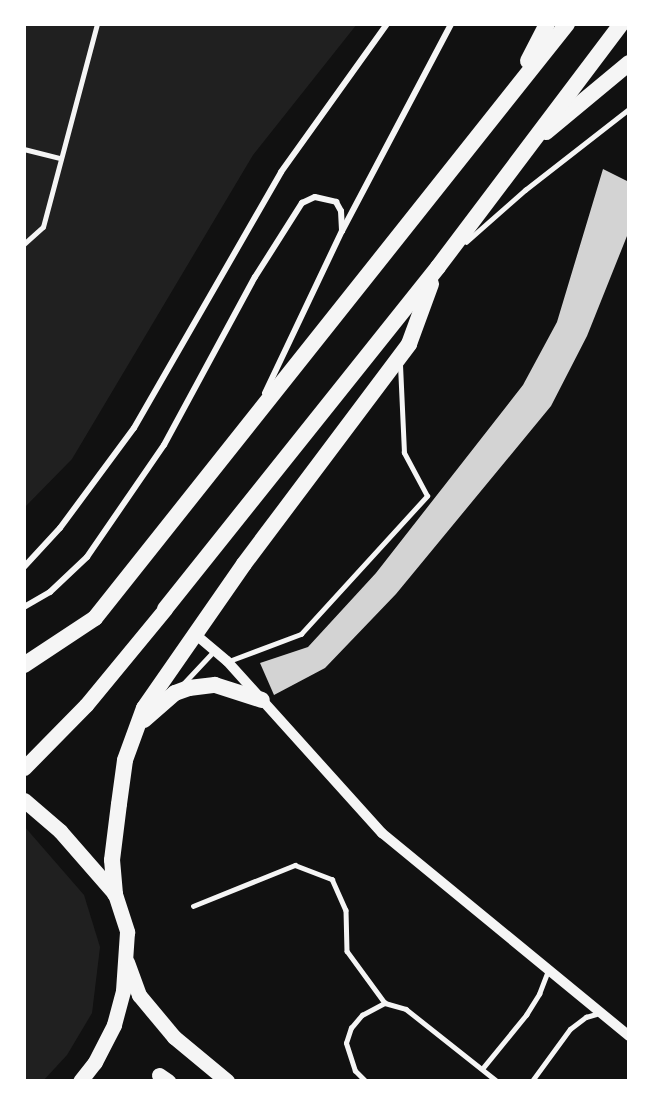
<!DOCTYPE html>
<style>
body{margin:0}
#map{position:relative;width:653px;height:1105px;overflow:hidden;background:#111;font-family:Figtree,sans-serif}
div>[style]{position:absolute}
.green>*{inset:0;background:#202020}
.building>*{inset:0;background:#d3d3d3}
.service>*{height:4.5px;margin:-2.25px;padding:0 2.25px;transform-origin:2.25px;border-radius:2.25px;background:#f5f5f5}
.minor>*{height:6px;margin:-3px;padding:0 3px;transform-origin:3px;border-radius:3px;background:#f5f5f5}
.tertiary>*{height:10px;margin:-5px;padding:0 5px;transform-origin:5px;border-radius:5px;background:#f5f5f5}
.trunk>*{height:15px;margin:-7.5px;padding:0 7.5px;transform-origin:7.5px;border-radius:7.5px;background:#f5f5f5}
.motorway>*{height:16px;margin:-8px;padding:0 8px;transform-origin:8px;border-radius:8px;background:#f5f5f5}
span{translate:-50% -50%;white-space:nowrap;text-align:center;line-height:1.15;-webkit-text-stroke:6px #fff;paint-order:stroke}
.frame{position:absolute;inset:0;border:26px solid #fff;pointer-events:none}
</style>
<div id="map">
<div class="green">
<div style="clip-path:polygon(24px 24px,357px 24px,253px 155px,72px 459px,24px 508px)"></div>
<div style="clip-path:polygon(24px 826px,84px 895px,100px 947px,92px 1013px,67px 1055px,43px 1081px,24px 1081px)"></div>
</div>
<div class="building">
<div style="clip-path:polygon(603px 169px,629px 182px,629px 231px,587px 336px,551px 406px,396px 594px,325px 668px,274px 695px,260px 663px,308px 647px,376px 573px,523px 385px,557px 322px)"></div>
</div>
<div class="service">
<div style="left:24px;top:149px;width:38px;rotate:14deg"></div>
<div style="left:466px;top:242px;width:79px;rotate:-41.4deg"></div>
<div style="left:525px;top:190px;width:132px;rotate:-37.9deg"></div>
<div style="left:24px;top:244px;width:25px;rotate:-42deg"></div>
<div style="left:43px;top:227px;width:210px;rotate:-75.1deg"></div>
<div style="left:229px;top:661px;width:77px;rotate:-20.6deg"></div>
<div style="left:301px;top:634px;width:187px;rotate:-47.6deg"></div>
<div style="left:427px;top:496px;width:49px;rotate:-118.1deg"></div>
<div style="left:404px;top:453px;width:87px;rotate:-92.6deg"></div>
<div style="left:183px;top:684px;width:45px;rotate:-46.8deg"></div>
<div style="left:193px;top:906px;width:110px;rotate:-21.9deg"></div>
<div style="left:295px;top:865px;width:40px;rotate:21deg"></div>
<div style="left:332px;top:879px;width:34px;rotate:66deg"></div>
<div style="left:346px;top:910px;width:41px;rotate:88.6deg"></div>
<div style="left:347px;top:951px;width:64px;rotate:53.8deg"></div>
<div style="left:482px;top:1069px;width:70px;rotate:-50.8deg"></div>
<div style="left:526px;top:1015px;width:25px;rotate:-58deg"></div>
<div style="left:539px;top:994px;width:25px;rotate:-69deg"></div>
<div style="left:365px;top:1081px;width:14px;rotate:-135deg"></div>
<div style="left:355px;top:1071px;width:29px;rotate:-108deg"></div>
<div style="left:346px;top:1043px;width:16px;rotate:-72deg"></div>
<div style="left:351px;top:1028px;width:17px;rotate:-50deg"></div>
<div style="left:362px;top:1015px;width:26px;rotate:-28deg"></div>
<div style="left:385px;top:1003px;width:22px;rotate:16deg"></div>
<div style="left:406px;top:1009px;width:116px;rotate:38.4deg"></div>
<div style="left:532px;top:1081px;width:64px;rotate:-53.8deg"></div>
<div style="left:570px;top:1029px;width:20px;rotate:-37deg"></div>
<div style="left:586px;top:1017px;width:15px;rotate:-16deg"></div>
</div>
<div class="minor">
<div style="left:265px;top:393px;width:179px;rotate:-64.6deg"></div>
<div style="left:342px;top:231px;width:234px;rotate:-62.2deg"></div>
<div style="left:24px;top:567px;width:53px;rotate:-47.3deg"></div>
<div style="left:60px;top:528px;width:124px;rotate:-53.5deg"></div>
<div style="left:134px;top:428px;width:295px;rotate:-60.1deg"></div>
<div style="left:281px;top:172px;width:182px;rotate:-54.4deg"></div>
<div style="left:24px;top:607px;width:30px;rotate:-30deg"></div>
<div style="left:50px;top:592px;width:51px;rotate:-43.4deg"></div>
<div style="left:87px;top:557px;width:136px;rotate:-55.5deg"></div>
<div style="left:164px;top:445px;width:191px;rotate:-61.6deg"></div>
<div style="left:255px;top:277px;width:88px;rotate:-57.6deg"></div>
<div style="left:302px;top:203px;width:14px;rotate:-25deg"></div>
<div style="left:315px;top:197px;width:22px;rotate:13deg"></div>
<div style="left:336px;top:202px;width:10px;rotate:61deg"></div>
<div style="left:341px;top:211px;width:20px;rotate:87deg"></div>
</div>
<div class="tertiary">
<div style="left:195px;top:634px;width:42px;rotate:40.2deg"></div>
<div style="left:227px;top:661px;width:232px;rotate:48deg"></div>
<div style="left:382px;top:833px;width:320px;rotate:39.4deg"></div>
</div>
<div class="trunk">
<div style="left:24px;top:768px;width:88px;rotate:-45.5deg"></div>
<div style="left:86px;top:705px;width:124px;rotate:-50.5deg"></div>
<div style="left:24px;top:800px;width:48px;rotate:40.7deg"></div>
<div style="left:60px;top:831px;width:84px;rotate:48.9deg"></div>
<div style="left:115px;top:894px;width:40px;rotate:72deg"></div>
<div style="left:127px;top:932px;width:59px;rotate:93.9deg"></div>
<div style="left:123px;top:991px;width:35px;rotate:105deg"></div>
<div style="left:114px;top:1025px;width:42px;rotate:117.2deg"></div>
<div style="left:95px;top:1062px;width:24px;rotate:128deg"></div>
<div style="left:127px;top:962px;width:35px;rotate:70deg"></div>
<div style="left:139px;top:995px;width:55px;rotate:50.2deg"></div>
<div style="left:174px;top:1037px;width:69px;rotate:39.7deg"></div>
<div style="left:159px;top:1075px;width:11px;rotate:34deg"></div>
</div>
<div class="motorway">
<div style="left:528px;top:61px;width:42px;rotate:-62.8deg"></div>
<div style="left:546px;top:132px;width:108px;rotate:-39.7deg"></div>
<div style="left:165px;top:609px;width:438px;rotate:-51.4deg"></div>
<div style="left:438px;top:267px;width:304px;rotate:-53deg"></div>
<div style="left:24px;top:665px;width:85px;rotate:-33.5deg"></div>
<div style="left:95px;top:618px;width:759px;rotate:-51.53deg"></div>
<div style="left:144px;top:720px;width:41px;rotate:-41.1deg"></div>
<div style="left:175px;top:693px;width:15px;rotate:-20deg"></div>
<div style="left:189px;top:688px;width:26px;rotate:-7deg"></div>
<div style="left:215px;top:685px;width:49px;rotate:17.7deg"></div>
<div style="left:115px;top:894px;width:34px;rotate:-95deg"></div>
<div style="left:112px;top:860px;width:56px;rotate:-82.9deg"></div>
<div style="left:119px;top:804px;width:44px;rotate:-82.2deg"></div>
<div style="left:125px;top:760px;width:55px;rotate:-69.9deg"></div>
<div style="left:144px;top:708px;width:175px;rotate:-55.2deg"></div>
<div style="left:244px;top:564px;width:275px;rotate:-53.1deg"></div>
<div style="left:409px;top:344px;width:64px;rotate:-69.9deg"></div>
</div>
<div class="frame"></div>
</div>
